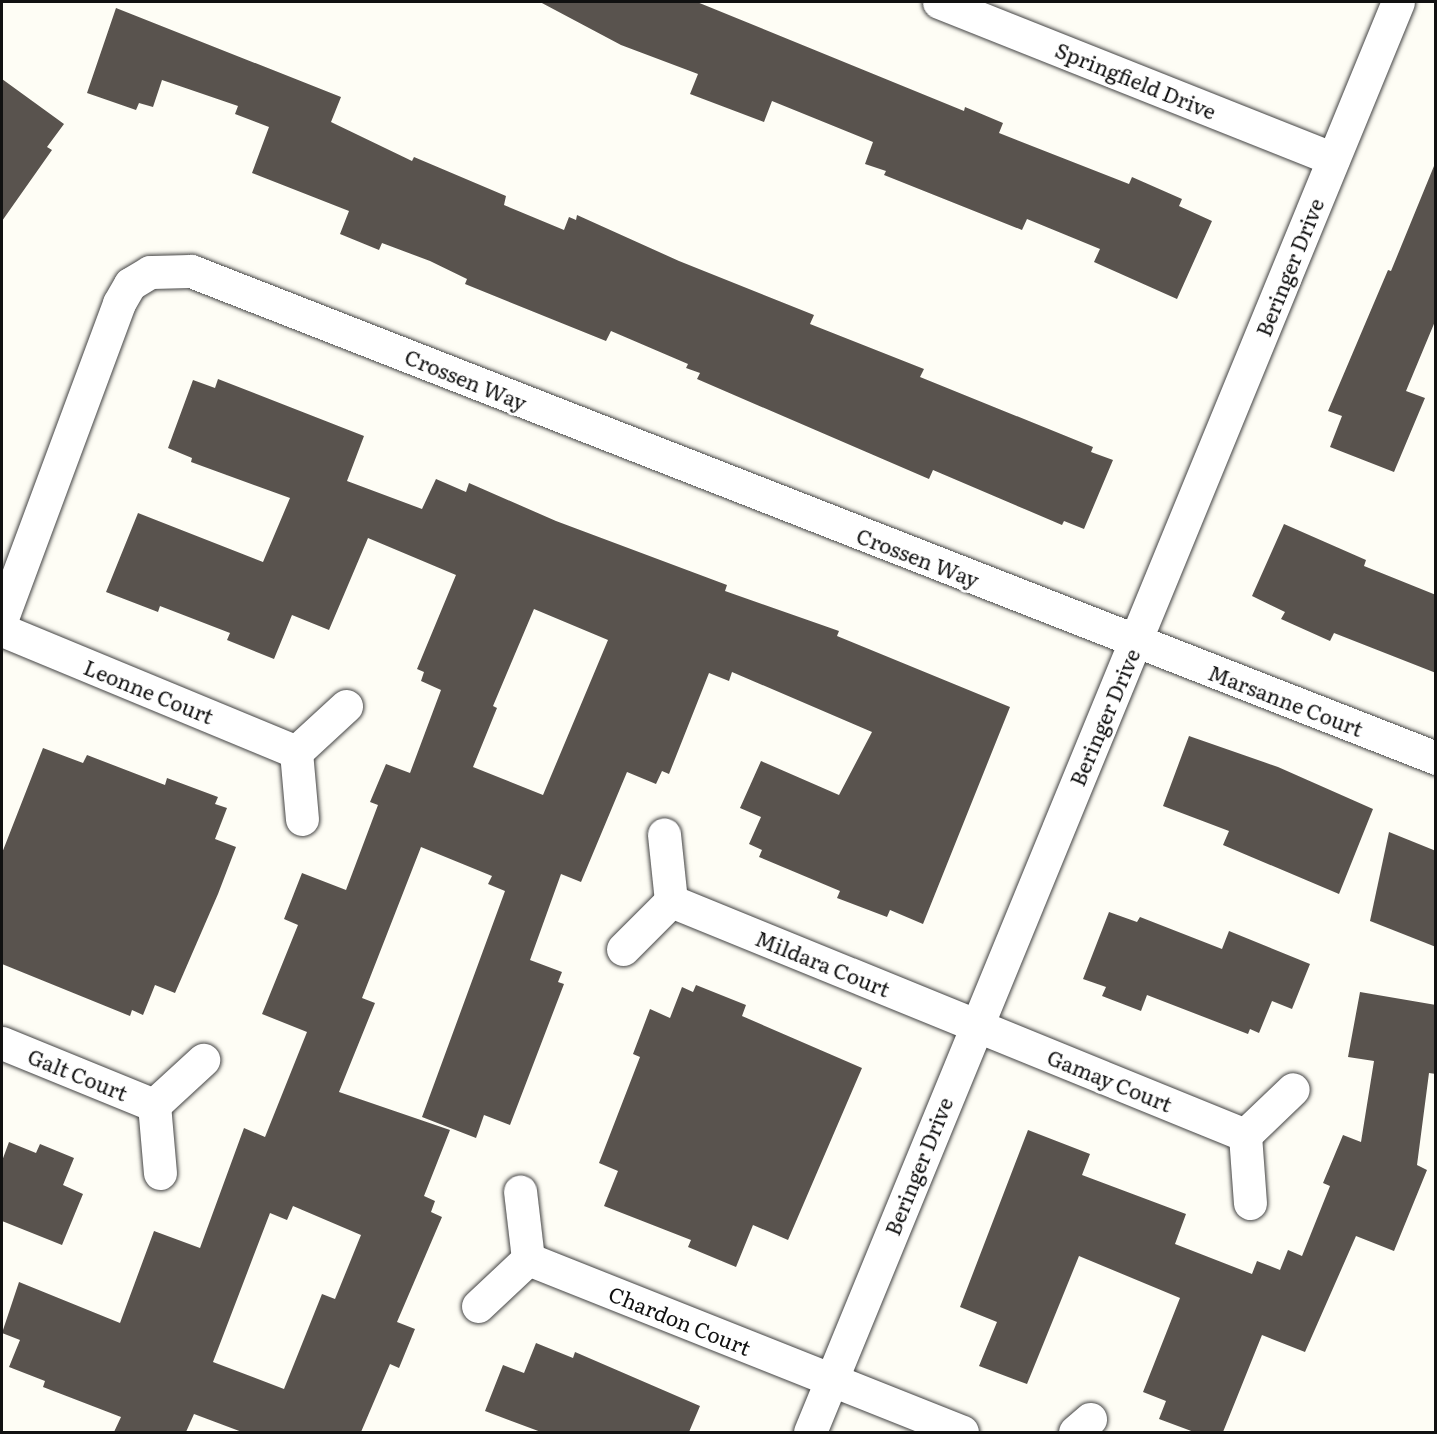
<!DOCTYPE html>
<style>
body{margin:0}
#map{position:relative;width:1437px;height:1434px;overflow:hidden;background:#fefdf5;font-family:Literata,serif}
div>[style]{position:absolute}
.building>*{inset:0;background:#59534e}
.roads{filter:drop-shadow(0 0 2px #444) drop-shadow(0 0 2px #444)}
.minor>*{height:33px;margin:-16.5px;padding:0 16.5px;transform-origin:16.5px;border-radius:16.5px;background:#fff}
span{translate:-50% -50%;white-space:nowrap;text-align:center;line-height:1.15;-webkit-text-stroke:6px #fff;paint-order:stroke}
.street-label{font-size:21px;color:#111}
.frame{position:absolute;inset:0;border:3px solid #111;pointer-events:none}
</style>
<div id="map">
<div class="building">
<div style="clip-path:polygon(540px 2px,697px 2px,964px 111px,965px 107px,1003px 123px,999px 133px,1129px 184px,1132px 177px,1182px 199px,1179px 206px,1212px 221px,1177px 299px,1094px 262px,1100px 249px,1027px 219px,1022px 230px,884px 175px,886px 171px,865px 164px,873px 142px,772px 101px,764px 122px,690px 94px,698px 74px,621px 45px)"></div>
<div style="clip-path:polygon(116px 8px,341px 97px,331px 122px,412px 161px,414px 157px,506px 196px,504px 205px,564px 230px,569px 217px,576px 220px,577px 215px,679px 261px,814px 315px,810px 324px,924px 369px,920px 377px,1093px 447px,1091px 452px,1113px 460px,1084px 529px,1064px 521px,1062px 525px,933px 470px,929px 479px,697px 379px,700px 373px,686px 368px,688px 364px,611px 331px,606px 341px,465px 284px,467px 279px,430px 261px,382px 243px,379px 250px,340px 234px,349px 211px,252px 173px,269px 127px,235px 114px,238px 106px,162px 80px,153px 107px,139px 103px,136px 110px,87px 93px)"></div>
<div style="clip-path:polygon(2px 79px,64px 124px,47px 147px,52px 150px,2px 221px)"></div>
<div style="clip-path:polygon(1434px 166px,1436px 319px,1406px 391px,1425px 398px,1394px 472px,1330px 447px,1342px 416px,1328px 411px,1388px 270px,1391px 271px)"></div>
<div style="clip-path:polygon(evenodd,218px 379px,364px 436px,347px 481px,422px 509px,436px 479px,466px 492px,469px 483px,556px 521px,727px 585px,725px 591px,839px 631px,837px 636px,1010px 707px,923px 924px,890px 910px,887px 917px,837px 898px,840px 891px,759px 857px,762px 850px,749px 844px,761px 817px,740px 808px,761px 761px,839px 795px,872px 732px,732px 672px,729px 681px,709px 673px,669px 774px,662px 771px,656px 784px,627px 772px,581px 882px,561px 874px,530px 960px,562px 972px,558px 982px,564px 984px,510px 1125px,484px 1115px,476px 1138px,422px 1117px,505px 891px,488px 884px,492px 876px,421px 847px,362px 998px,375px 1003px,339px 1092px,450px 1130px,424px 1196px,435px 1201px,431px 1212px,442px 1217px,397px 1322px,415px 1329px,399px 1368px,390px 1364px,361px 1432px,242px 1432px,194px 1414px,186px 1432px,114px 1432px,121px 1417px,43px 1387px,45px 1381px,9px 1367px,20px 1340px,2px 1333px,19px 1282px,120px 1323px,154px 1231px,200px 1248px,244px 1128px,265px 1137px,307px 1032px,262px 1014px,298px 925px,284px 919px,302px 873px,346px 890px,378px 805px,370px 802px,386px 764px,410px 773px,441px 690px,421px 681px,424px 672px,417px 669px,456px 575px,368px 538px,329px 630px,292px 615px,274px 659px,227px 640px,230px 633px,160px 606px,158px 612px,106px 592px,138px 513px,263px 562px,290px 498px,191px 462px,192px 458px,168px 448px,193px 380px,215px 388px,218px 379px,534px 609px,608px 640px,543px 795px,473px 767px,497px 708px,493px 706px,534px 609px,218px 379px,293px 1206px,361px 1235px,335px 1299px,322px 1294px,284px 1389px,213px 1362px,270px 1213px,287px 1220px,293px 1206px)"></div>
<div style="clip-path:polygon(1284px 524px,1366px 560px,1364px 566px,1436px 595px,1436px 673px,1334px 633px,1330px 641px,1281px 619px,1285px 612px,1252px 596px)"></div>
<div style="clip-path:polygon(1189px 736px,1278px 767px,1373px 809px,1339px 894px,1223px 845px,1229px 831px,1163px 806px)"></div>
<div style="clip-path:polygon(43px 748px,83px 763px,87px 755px,165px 785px,167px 778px,218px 797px,215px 804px,227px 808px,215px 839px,236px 847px,218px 894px,175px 993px,155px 985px,143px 1015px,132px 1010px,130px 1016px,2px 964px,2px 853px)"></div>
<div style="clip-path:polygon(1389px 832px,1436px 851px,1436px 947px,1370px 921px)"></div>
<div style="clip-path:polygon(1109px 912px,1137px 922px,1140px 917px,1222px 949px,1229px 931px,1310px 964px,1292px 1009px,1272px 1001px,1259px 1033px,1250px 1029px,1248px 1034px,1147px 995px,1141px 1011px,1102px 996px,1106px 987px,1083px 979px)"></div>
<div style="clip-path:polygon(696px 985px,746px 1005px,742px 1016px,862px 1068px,788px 1240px,753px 1225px,736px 1267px,688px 1247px,691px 1240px,604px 1206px,618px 1171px,599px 1163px,640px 1057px,633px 1054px,650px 1009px,670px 1018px,682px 987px,693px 992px)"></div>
<div style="clip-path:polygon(1360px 992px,1436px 1005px,1436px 1074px,1429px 1073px,1417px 1165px,1427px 1170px,1394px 1251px,1356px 1236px,1305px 1352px,1262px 1335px,1223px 1432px,1194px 1432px,1159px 1419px,1166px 1401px,1143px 1392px,1180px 1298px,1079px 1256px,1027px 1384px,979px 1366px,997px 1322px,960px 1307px,1028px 1130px,1090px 1154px,1082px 1175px,1186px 1214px,1175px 1244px,1252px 1274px,1257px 1261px,1280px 1270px,1288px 1250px,1302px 1256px,1330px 1186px,1323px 1183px,1343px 1135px,1361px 1142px,1374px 1061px,1348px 1057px)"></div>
<div style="clip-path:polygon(9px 1142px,36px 1153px,40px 1144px,74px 1158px,63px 1185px,83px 1194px,62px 1245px,2px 1221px,2px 1161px)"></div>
<div style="clip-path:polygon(536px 1343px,573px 1358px,575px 1352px,700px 1406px,689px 1432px,541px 1432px,485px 1411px,503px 1365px,524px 1373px)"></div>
</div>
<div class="roads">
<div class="minor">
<div style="left:939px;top:2px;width:424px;rotate:21.7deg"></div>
<div style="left:2px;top:618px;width:336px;rotate:-69.6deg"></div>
<div style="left:119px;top:303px;width:22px;rotate:-60deg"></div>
<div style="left:130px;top:284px;width:23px;rotate:-31deg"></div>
<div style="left:150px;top:272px;width:41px;rotate:-1.4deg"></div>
<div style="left:191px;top:271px;width:1337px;rotate:21.36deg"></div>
<div style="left:2px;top:630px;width:318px;rotate:22.5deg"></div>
<div style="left:302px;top:819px;width:67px;rotate:-95.1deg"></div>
<div style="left:296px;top:752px;width:68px;rotate:-42.6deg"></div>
<div style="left:671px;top:901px;width:620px;rotate:22.18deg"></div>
<div style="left:623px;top:949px;width:68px;rotate:-45deg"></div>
<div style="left:671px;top:901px;width:67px;rotate:-96deg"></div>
<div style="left:2px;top:1043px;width:164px;rotate:22.2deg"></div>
<div style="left:160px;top:1173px;width:68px;rotate:-95deg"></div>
<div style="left:154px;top:1105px;width:67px;rotate:-42.6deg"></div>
<div style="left:1250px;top:1203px;width:68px;rotate:-94.2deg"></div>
<div style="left:1245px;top:1135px;width:66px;rotate:-43.8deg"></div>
<div style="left:528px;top:1259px;width:467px;rotate:21.7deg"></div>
<div style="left:478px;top:1306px;width:69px;rotate:-43.2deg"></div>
<div style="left:528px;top:1259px;width:68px;rotate:-96.7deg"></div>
<div style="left:810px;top:1432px;width:1546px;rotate:-67.65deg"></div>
<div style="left:1075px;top:1432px;width:20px;rotate:-41deg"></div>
</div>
</div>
<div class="street-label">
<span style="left:1136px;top:80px;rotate:22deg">Springfield Drive</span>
<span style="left:1289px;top:267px;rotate:-68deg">Beringer Drive</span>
<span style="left:466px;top:379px;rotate:22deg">Crossen Way</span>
<span style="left:918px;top:557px;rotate:21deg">Crossen Way</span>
<span style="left:149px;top:691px;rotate:22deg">Leonne Court</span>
<span style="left:1286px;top:700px;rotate:21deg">Marsanne Court</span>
<span style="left:1104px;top:717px;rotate:-67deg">Beringer Drive</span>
<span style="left:823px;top:963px;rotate:22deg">Mildara Court</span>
<span style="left:78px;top:1074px;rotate:22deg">Galt Court</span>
<span style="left:1110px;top:1080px;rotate:22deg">Gamay Court</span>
<span style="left:918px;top:1166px;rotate:-68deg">Beringer Drive</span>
<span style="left:680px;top:1320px;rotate:22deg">Chardon Court</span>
</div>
<div class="frame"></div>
</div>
